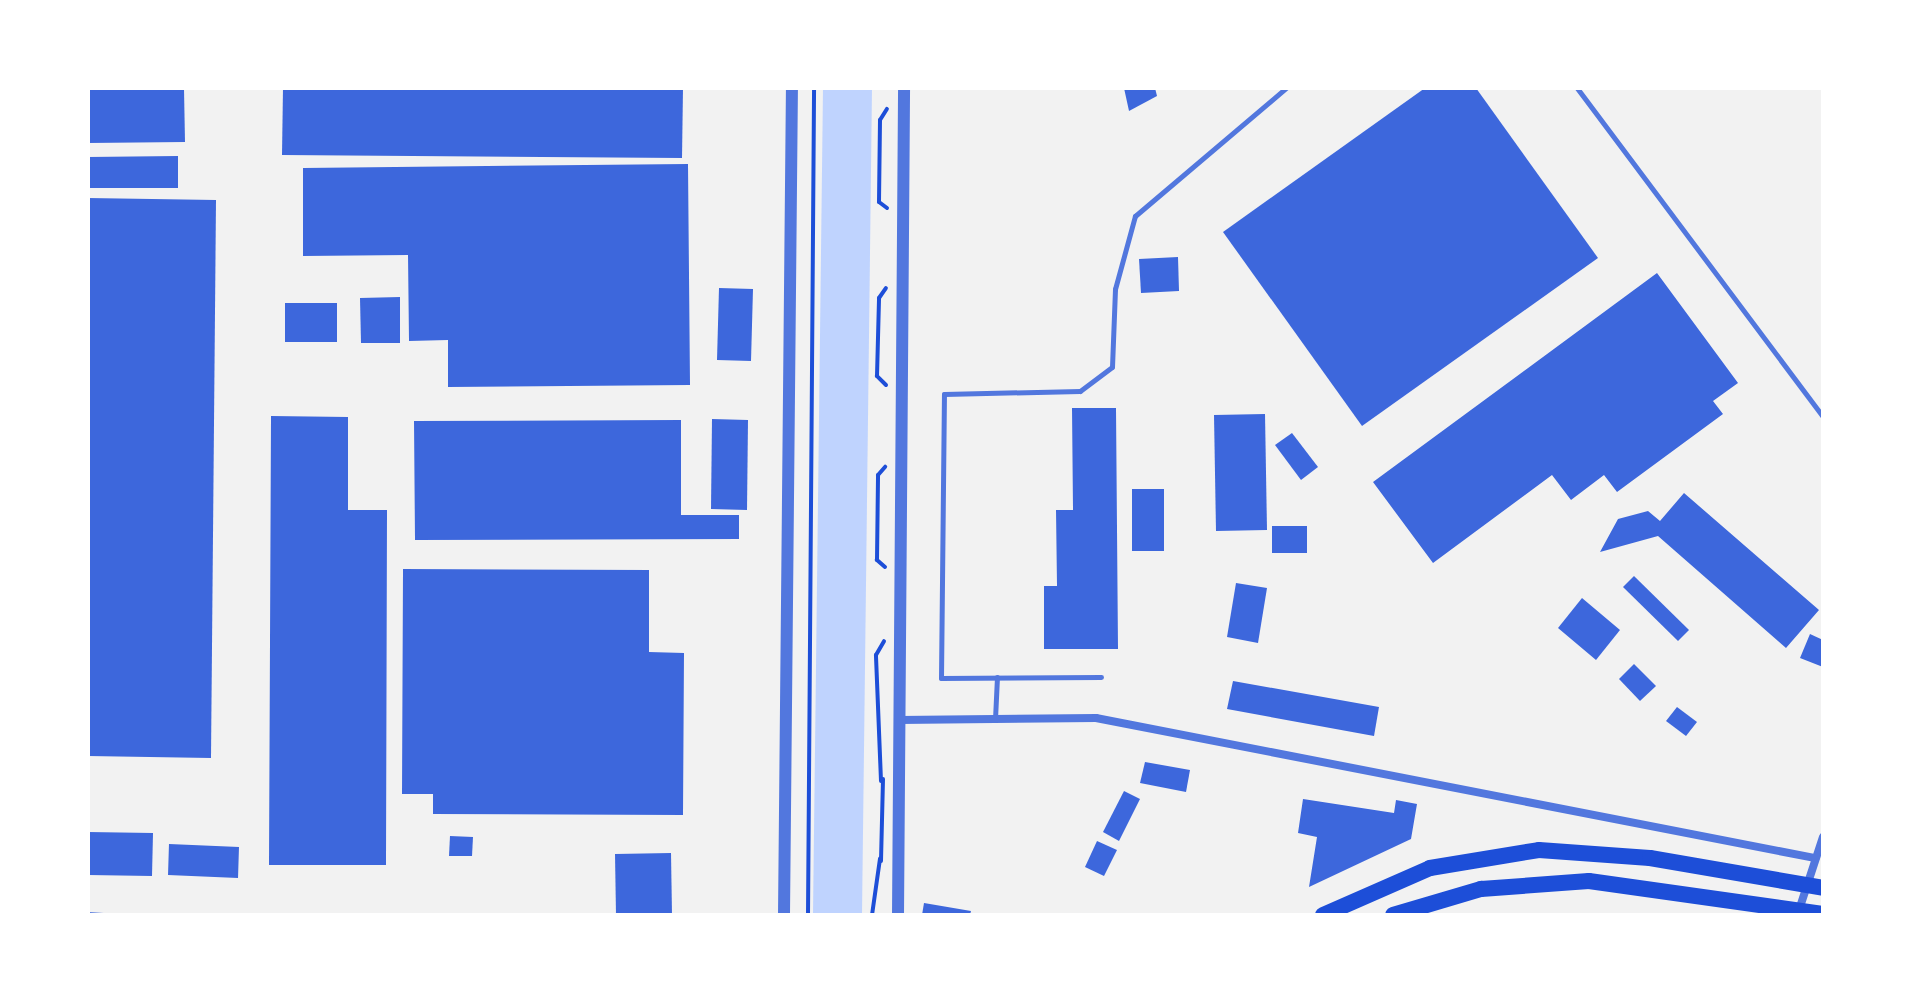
<!DOCTYPE html>
<style>
body{margin:0}
#map{position:relative;width:1911px;height:1003px;overflow:hidden;background:#f2f2f2;font-family:"Fira Sans Condensed",sans-serif}
div>[style]{position:absolute}
.water>*{inset:0;background:#bfd3fe}
.building>*{inset:0;background:#3d67dc}
.path>*{height:4px;margin:-2px;padding:0 2px;transform-origin:2px;border-radius:2px;background:#1d4ed8}
.service>*{height:5px;margin:-2.5px;padding:0 2.5px;transform-origin:2.5px;border-radius:2.5px;background:#5277de}
.minor>*{height:8px;margin:-4px;padding:0 4px;transform-origin:4px;border-radius:4px;background:#5277de}
.tertiary>*{height:12px;margin:-6px;padding:0 6px;transform-origin:6px;border-radius:6px;background:#5277de}
.primary>*{height:16px;margin:-8px;padding:0 8px;transform-origin:8px;border-radius:8px;background:#1d4ed8}
span{translate:-50% -50%;white-space:nowrap;text-align:center;line-height:1.15;-webkit-text-stroke:6px #fff;paint-order:stroke}
.frame{position:absolute;inset:0;border:90px solid #fff;pointer-events:none}
</style>
<div id="map">
<div class="water">
<div style="clip-path:polygon(823px 88px,872px 88px,862px 915px,813px 915px)"></div>
</div>
<div class="building">
<div style="clip-path:polygon(283px 88px,683px 88px,682px 158px,282px 155px)"></div>
<div style="clip-path:polygon(1124px 88px,1155px 88px,1157px 96px,1129px 111px)"></div>
<div style="clip-path:polygon(1425px 88px,1476px 88px,1598px 258px,1362px 426px,1223px 232px)"></div>
<div style="clip-path:polygon(184px 89px,185px 142px,88px 143px,88px 90px)"></div>
<div style="clip-path:polygon(178px 156px,178px 188px,88px 188px,88px 157px)"></div>
<div style="clip-path:polygon(688px 164px,690px 385px,448px 387px,448px 340px,409px 341px,408px 255px,303px 256px,303px 168px)"></div>
<div style="clip-path:polygon(88px 198px,216px 200px,211px 758px,88px 756px)"></div>
<div style="clip-path:polygon(1178px 257px,1179px 291px,1141px 293px,1139px 259px)"></div>
<div style="clip-path:polygon(1657px 273px,1738px 383px,1713px 401px,1723px 414px,1617px 492px,1604px 475px,1571px 500px,1552px 475px,1433px 563px,1373px 482px)"></div>
<div style="clip-path:polygon(719px 288px,753px 289px,751px 361px,717px 360px)"></div>
<div style="clip-path:polygon(400px 297px,400px 343px,361px 343px,360px 298px)"></div>
<div style="clip-path:polygon(285px 303px,337px 303px,337px 342px,285px 342px)"></div>
<div style="clip-path:polygon(1072px 408px,1116px 408px,1118px 649px,1044px 649px,1044px 586px,1057px 586px,1056px 510px,1073px 510px)"></div>
<div style="clip-path:polygon(1265px 414px,1267px 530px,1216px 531px,1214px 415px)"></div>
<div style="clip-path:polygon(271px 416px,348px 417px,348px 510px,387px 510px,386px 865px,269px 865px)"></div>
<div style="clip-path:polygon(712px 419px,748px 420px,747px 510px,711px 509px)"></div>
<div style="clip-path:polygon(681px 420px,681px 515px,739px 515px,739px 539px,415px 540px,414px 421px)"></div>
<div style="clip-path:polygon(1292px 433px,1318px 467px,1301px 480px,1275px 445px)"></div>
<div style="clip-path:polygon(1132px 489px,1164px 489px,1164px 551px,1132px 551px)"></div>
<div style="clip-path:polygon(1684px 493px,1819px 610px,1786px 648px,1658px 536px,1600px 552px,1618px 519px,1648px 511px,1660px 521px)"></div>
<div style="clip-path:polygon(1272px 526px,1307px 526px,1307px 553px,1272px 553px)"></div>
<div style="clip-path:polygon(403px 569px,649px 570px,649px 652px,684px 653px,683px 815px,433px 814px,433px 794px,402px 794px)"></div>
<div style="clip-path:polygon(1634px 576px,1689px 630px,1678px 641px,1623px 587px)"></div>
<div style="clip-path:polygon(1236px 583px,1267px 588px,1258px 643px,1227px 637px)"></div>
<div style="clip-path:polygon(1582px 598px,1620px 630px,1596px 660px,1558px 628px)"></div>
<div style="clip-path:polygon(1810px 634px,1823px 640px,1823px 667px,1800px 658px)"></div>
<div style="clip-path:polygon(1634px 664px,1656px 686px,1640px 701px,1619px 679px)"></div>
<div style="clip-path:polygon(1233px 681px,1379px 707px,1374px 736px,1227px 709px)"></div>
<div style="clip-path:polygon(1677px 707px,1697px 722px,1686px 736px,1666px 721px)"></div>
<div style="clip-path:polygon(1145px 762px,1190px 770px,1186px 792px,1140px 783px)"></div>
<div style="clip-path:polygon(1124px 791px,1140px 799px,1119px 841px,1103px 832px)"></div>
<div style="clip-path:polygon(1303px 799px,1394px 813px,1396px 800px,1417px 804px,1411px 839px,1309px 887px,1317px 837px,1298px 833px)"></div>
<div style="clip-path:polygon(88px 832px,153px 833px,152px 876px,88px 875px)"></div>
<div style="clip-path:polygon(450px 836px,473px 837px,472px 856px,449px 856px)"></div>
<div style="clip-path:polygon(1097px 841px,1117px 850px,1104px 876px,1085px 867px)"></div>
<div style="clip-path:polygon(169px 844px,239px 847px,238px 878px,168px 875px)"></div>
<div style="clip-path:polygon(671px 853px,672px 915px,616px 915px,615px 854px)"></div>
<div style="clip-path:polygon(924px 903px,971px 911px,970px 915px,922px 915px)"></div>
</div>
<div class="path">
<div style="left:887px;top:208px;width:10px;rotate:-143deg"></div>
<div style="left:879px;top:202px;width:82px;rotate:-89.3deg"></div>
<div style="left:880px;top:120px;width:13px;rotate:-58deg"></div>
<div style="left:886px;top:385px;width:13px;rotate:-135deg"></div>
<div style="left:877px;top:376px;width:78px;rotate:-88.5deg"></div>
<div style="left:879px;top:298px;width:12px;rotate:-55deg"></div>
<div style="left:885px;top:567px;width:11px;rotate:-139deg"></div>
<div style="left:877px;top:560px;width:85px;rotate:-89.3deg"></div>
<div style="left:878px;top:475px;width:11px;rotate:-49deg"></div>
<div style="left:881px;top:781px;width:126px;rotate:-92.3deg"></div>
<div style="left:876px;top:655px;width:16px;rotate:-60deg"></div>
<div style="left:881px;top:861px;width:82px;rotate:-88.6deg"></div>
<div style="left:808px;top:915px;width:827px;rotate:-89.58deg"></div>
<div style="left:872px;top:915px;width:57px;rotate:-81.9deg"></div>
</div>
<div class="service">
<div style="left:1577px;top:88px;width:411px;rotate:53.2deg"></div>
<div style="left:1101px;top:677px;width:160px;rotate:179.6deg"></div>
<div style="left:941px;top:678px;width:284px;rotate:-89.4deg"></div>
<div style="left:944px;top:394px;width:136px;rotate:-1.3deg"></div>
<div style="left:1080px;top:391px;width:40px;rotate:-37deg"></div>
<div style="left:1112px;top:367px;width:78px;rotate:-87.8deg"></div>
<div style="left:1115px;top:289px;width:76px;rotate:-74.7deg"></div>
<div style="left:1135px;top:216px;width:198px;rotate:-40.3deg"></div>
<div style="left:995px;top:719px;width:42px;rotate:-87.3deg"></div>
<div style="left:88px;top:914px;width:15px;rotate:4deg"></div>
</div>
<div class="minor">
<div style="left:899px;top:720px;width:197px;rotate:-0.6deg"></div>
<div style="left:1096px;top:718px;width:733px;rotate:11.02deg"></div>
<div style="left:1799px;top:910px;width:77px;rotate:-71.8deg"></div>
</div>
<div class="tertiary">
<div style="left:784px;top:915px;width:827px;rotate:-89.45deg"></div>
<div style="left:898px;top:915px;width:827px;rotate:-89.58deg"></div>
</div>
<div class="primary">
<div style="left:1323px;top:915px;width:117px;rotate:-23.7deg"></div>
<div style="left:1430px;top:868px;width:110px;rotate:-9.4deg"></div>
<div style="left:1539px;top:850px;width:111px;rotate:4.1deg"></div>
<div style="left:1650px;top:858px;width:176px;rotate:9.8deg"></div>
<div style="left:1393px;top:915px;width:92px;rotate:-16.5deg"></div>
<div style="left:1481px;top:889px;width:108px;rotate:-4.2deg"></div>
<div style="left:1589px;top:881px;width:236px;rotate:8deg"></div>
</div>
<div class="frame"></div>
</div>
